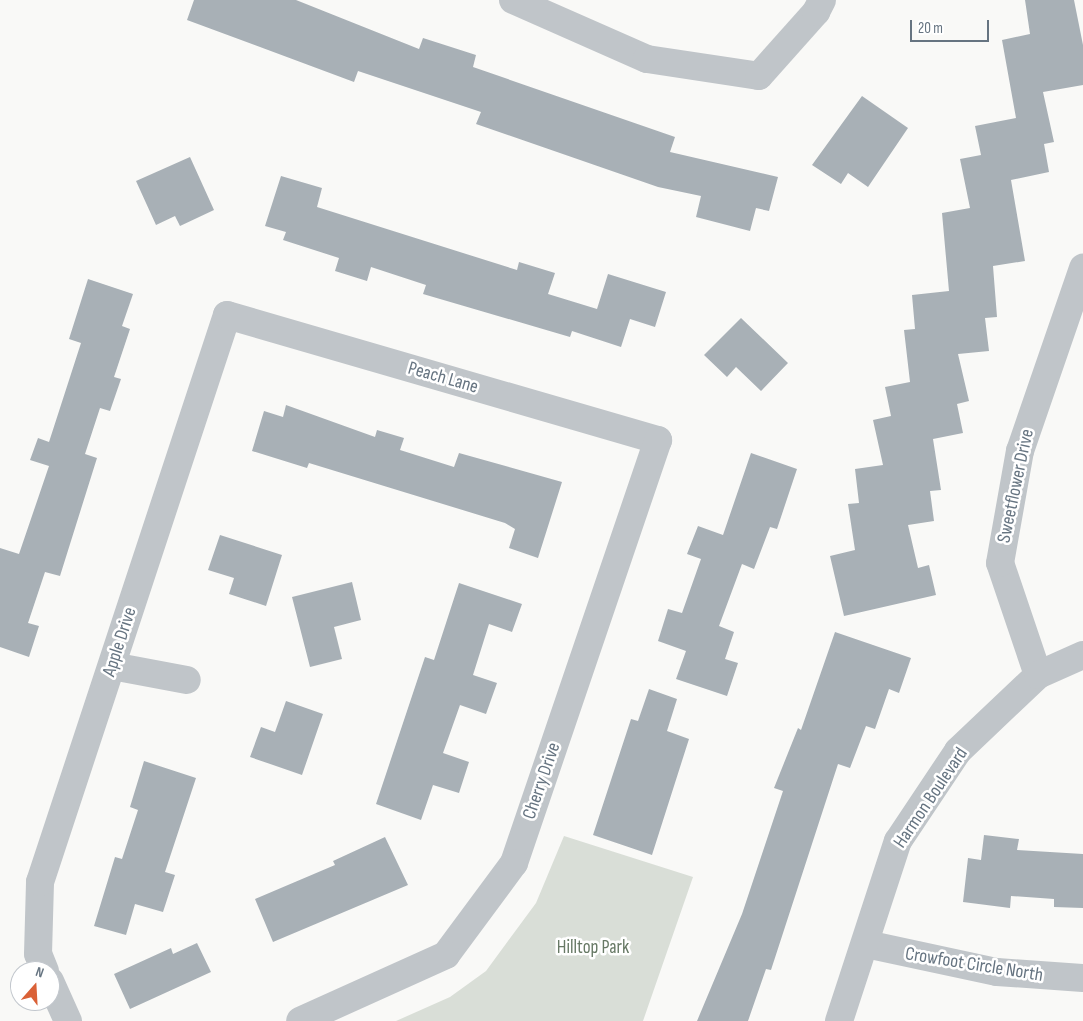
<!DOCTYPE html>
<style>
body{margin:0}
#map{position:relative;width:1083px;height:1021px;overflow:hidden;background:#f9f9f7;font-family:"Sofia Sans Condensed",sans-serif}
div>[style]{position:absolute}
.green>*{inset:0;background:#d9ded7}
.building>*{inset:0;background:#a8b0b6}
.minor>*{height:28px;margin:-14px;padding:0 14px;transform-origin:14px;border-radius:14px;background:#c0c5c9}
span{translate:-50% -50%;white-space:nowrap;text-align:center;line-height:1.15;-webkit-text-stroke:5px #fff;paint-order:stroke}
.street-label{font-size:19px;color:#667481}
.park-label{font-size:19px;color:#677965}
.north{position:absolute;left:10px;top:961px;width:50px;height:50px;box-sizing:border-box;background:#fff;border:1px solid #c2c7cd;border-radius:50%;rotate:19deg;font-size:14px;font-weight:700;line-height:20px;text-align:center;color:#667481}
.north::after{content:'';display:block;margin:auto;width:18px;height:22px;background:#da6137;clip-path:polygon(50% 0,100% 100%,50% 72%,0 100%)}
.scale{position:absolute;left:910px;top:20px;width:79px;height:22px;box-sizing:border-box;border:2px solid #667481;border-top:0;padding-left:6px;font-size:15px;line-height:18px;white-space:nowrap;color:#667481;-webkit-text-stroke:4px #fff;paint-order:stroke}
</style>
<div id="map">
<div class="green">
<div style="clip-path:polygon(564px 836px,693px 877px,643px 1021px,396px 1021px,450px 997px,486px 971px,536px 903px)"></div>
</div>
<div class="building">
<div style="clip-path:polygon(194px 0,296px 0,419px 49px,423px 38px,476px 55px,473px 67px,675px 137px,670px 152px,778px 177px,769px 211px,756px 208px,750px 231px,696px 217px,701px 196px,658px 187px,476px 124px,481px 112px,358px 71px,354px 82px,187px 20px)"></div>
<div style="clip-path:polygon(1025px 0,1074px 0,1083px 45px,1083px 85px,1043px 92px,1054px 142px,1044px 144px,1049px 172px,1011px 180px,1025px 261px,993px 266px,997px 317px,985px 318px,989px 351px,958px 354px,969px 401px,957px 404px,963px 433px,933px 439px,941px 490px,930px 491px,934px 521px,908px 525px,918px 568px,929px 565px,936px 595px,844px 616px,830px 556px,855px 550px,848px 504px,859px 503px,855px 469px,883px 465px,873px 420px,891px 416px,885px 387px,910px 382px,904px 330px,915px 329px,912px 295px,949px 291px,942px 213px,970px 208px,960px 159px,981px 155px,975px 126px,1016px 118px,1002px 40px,1030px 34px)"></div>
<div style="clip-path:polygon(862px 96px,908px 128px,868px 187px,848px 173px,841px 184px,812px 165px)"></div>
<div style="clip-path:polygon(190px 157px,214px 210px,180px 226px,175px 216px,156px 225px,136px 181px)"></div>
<div style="clip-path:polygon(281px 176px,322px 188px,317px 207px,517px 270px,519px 262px,555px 273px,548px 294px,597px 309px,608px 274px,666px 292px,655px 327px,630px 319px,621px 347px,572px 331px,570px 337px,423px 294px,426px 285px,371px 267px,367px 281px,335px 271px,339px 258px,283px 240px,286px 232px,265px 226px)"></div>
<div style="clip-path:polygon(88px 279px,133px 294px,122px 326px,130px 329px,114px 377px,121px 379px,110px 411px,100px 408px,85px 454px,97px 458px,60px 576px,45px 572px,28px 623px,39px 626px,29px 657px,0 647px,0 548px,19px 554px,49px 466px,30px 460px,38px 438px,49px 442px,81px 343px,69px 339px)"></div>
<div style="clip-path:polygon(741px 318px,788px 363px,761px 391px,736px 367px,727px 377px,704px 355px)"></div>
<div style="clip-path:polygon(286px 405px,375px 437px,377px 430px,404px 438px,400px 450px,454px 467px,459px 453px,562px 482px,538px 558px,509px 548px,515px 529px,505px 523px,309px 463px,307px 468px,252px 451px,264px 411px,283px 417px)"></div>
<div style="clip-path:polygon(751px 453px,797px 469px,777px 529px,770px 527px,754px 569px,742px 564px,719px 626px,734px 632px,725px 659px,738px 663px,727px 696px,676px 679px,686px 651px,658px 641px,668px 609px,682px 613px,701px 559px,687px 554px,698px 526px,723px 535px)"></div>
<div style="clip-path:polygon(220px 535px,282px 555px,266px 606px,229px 594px,234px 578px,208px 570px)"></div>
<div style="clip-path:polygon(352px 582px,361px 620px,334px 627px,342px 659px,310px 667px,292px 597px)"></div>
<div style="clip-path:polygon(459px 583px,522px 604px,512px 632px,489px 624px,473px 675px,497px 683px,486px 714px,460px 705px,443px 753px,469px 762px,459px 793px,433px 785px,421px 820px,376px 804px,425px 657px,434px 660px)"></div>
<div style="clip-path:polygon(835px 632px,911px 658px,899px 693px,889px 689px,875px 729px,866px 726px,850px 768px,838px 764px,771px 970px,766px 969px,748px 1021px,697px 1021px,742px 914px,783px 791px,774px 788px,798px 728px,801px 730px)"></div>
<div style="clip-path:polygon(649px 689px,677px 699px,667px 731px,689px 739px,652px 855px,593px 835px,631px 719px,638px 721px)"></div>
<div style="clip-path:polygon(286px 701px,323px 714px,302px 775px,250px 757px,261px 727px,275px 732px)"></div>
<div style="clip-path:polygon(144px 761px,196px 778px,165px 872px,175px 875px,163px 912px,135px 904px,126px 935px,94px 926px,115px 857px,122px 859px,138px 810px,130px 807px)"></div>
<div style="clip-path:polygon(984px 835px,1019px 839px,1017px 850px,1083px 854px,1083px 908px,1054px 907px,1054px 899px,1011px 896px,1010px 908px,963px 902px,968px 858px,981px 860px)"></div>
<div style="clip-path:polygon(385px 837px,408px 885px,273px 942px,255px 899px,335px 865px,333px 861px)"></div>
<div style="clip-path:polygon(197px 943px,211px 972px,130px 1009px,114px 974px,171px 948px,173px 954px)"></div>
</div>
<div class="minor">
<div style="left:513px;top:0;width:146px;rotate:23.8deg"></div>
<div style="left:647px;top:59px;width:113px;rotate:8.6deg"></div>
<div style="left:759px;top:76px;width:86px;rotate:-48.3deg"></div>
<div style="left:816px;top:12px;width:13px;rotate:-63deg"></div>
<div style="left:112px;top:666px;width:76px;rotate:10.6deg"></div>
<div style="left:1038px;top:675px;width:118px;rotate:-108.7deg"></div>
<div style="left:1000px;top:563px;width:114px;rotate:-79.9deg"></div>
<div style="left:1020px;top:451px;width:194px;rotate:-71deg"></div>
<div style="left:866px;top:944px;width:134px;rotate:12.1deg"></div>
<div style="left:997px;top:972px;width:86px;rotate:4deg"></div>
<div style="left:45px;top:971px;width:18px;rotate:-112deg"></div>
<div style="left:38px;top:954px;width:72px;rotate:-88.4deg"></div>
<div style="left:40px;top:882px;width:597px;rotate:-71.75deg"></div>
<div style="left:227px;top:315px;width:449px;rotate:16.2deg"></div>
<div style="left:658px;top:440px;width:447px;rotate:108.8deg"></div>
<div style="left:514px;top:863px;width:114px;rotate:126.5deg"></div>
<div style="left:446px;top:955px;width:160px;rotate:155.7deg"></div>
<div style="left:50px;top:981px;width:44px;rotate:65.8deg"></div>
<div style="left:839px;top:1021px;width:189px;rotate:-71.9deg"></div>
<div style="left:898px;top:841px;width:108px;rotate:-56.3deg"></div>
<div style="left:958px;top:751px;width:110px;rotate:-43.5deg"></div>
<div style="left:1038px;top:675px;width:49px;rotate:-24deg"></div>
</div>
<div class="street-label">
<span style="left:443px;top:378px;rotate:16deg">Peach Lane</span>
<span style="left:1016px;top:486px;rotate:-78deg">Sweetflower Drive</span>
<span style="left:120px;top:642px;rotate:-72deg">Apple Drive</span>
<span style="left:542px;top:781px;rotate:-71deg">Cherry Drive</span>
<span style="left:931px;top:798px;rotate:-56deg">Harmon Boulevard</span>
<span style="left:974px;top:965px;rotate:9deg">Crowfoot Circle North</span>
</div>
<div class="park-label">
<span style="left:593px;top:948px">Hilltop Park</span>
</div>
<div class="north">N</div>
<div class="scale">20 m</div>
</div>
